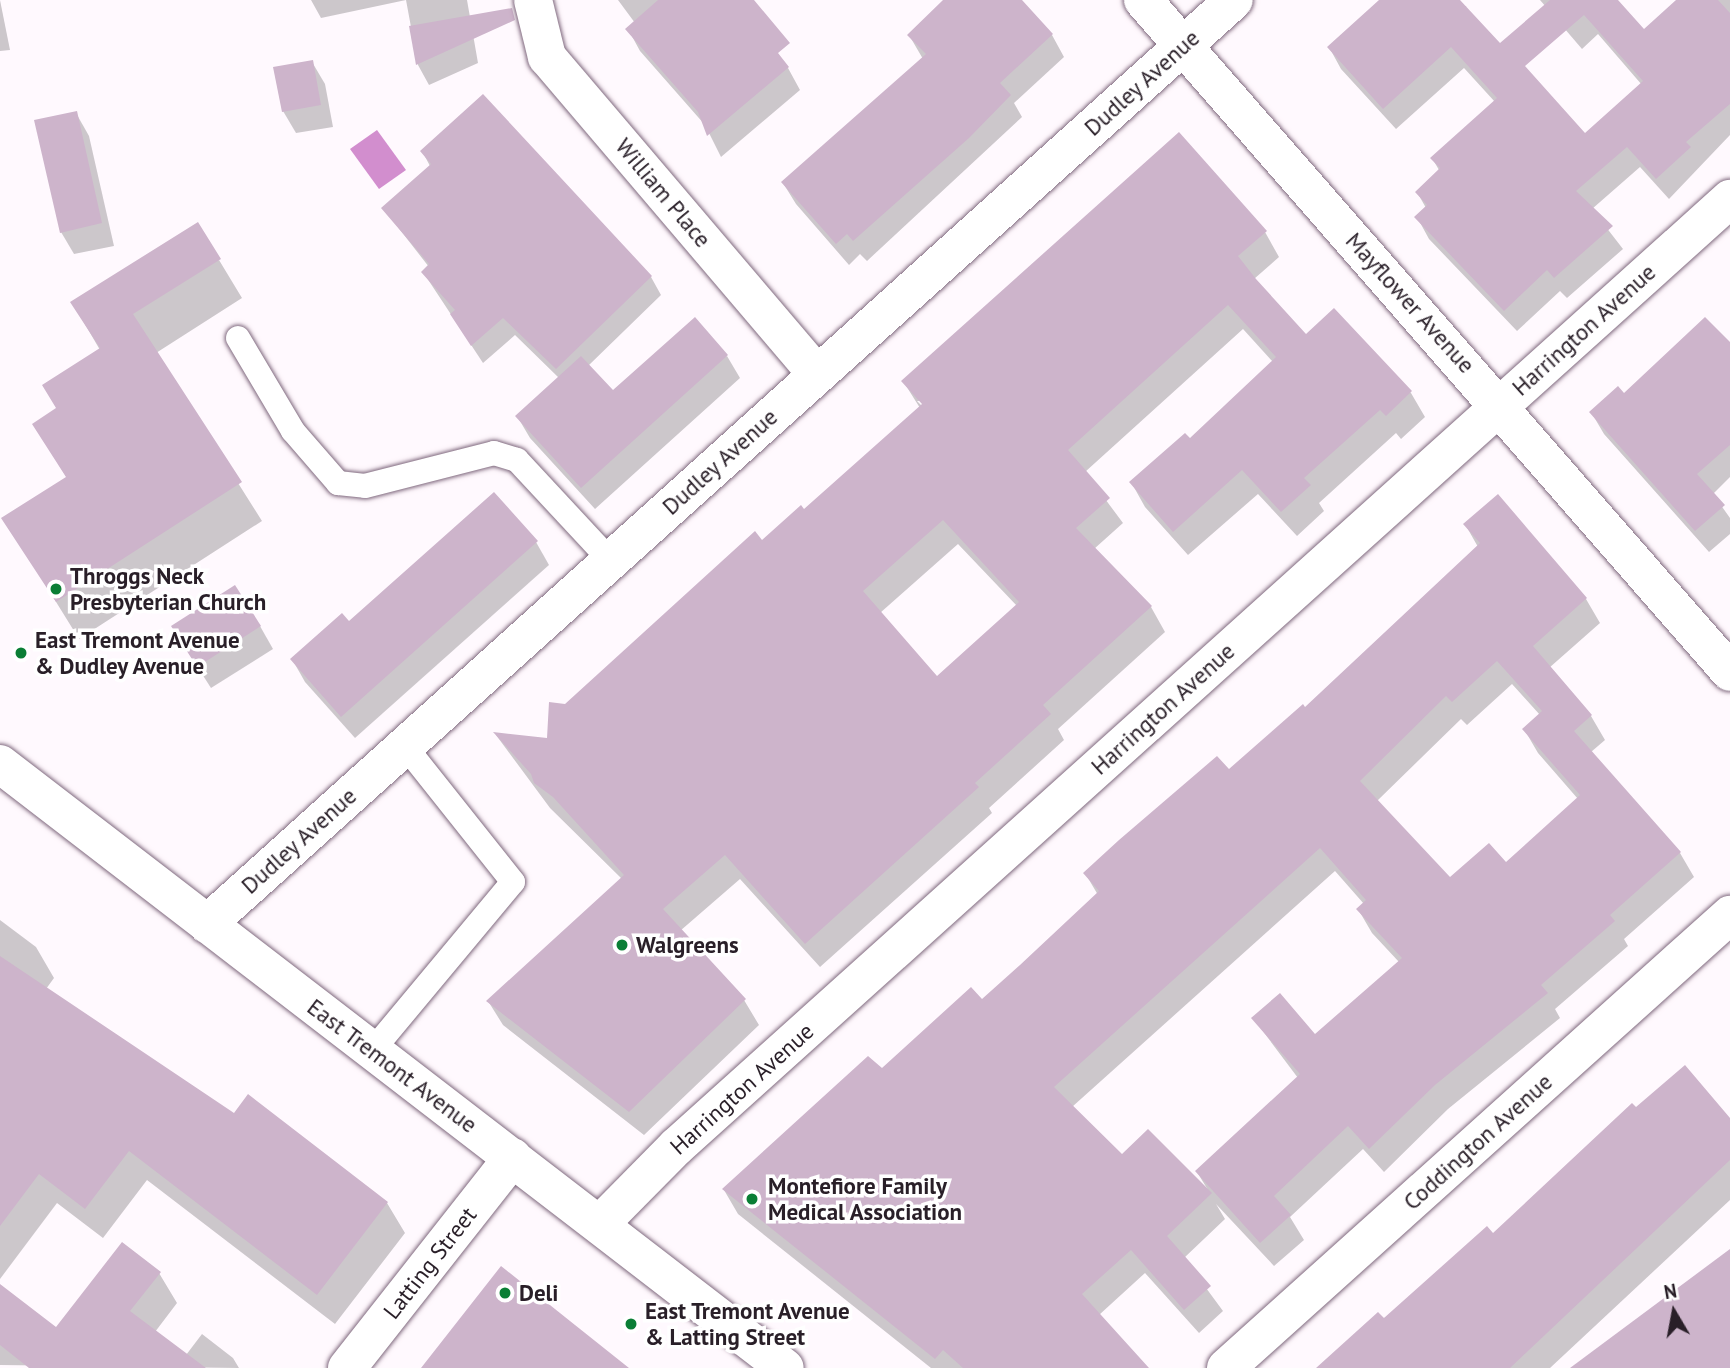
<!DOCTYPE html>
<style>
body{margin:0}
#map{position:relative;width:1730px;height:1368px;overflow:hidden;background:#fff9fe;font-family:"PT Sans",sans-serif}
div>[style]{position:absolute}
.water>*{inset:0;background:#d28ece}
.shadow>*{inset:0;background:#0003}
.building>*{inset:0;background:#cdb4cb}
.roads{filter:drop-shadow(0 0 2px #80697e) drop-shadow(0 0 2px #80697e)}
.lane>*{height:24px;margin:-12px;padding:0 12px;transform-origin:12px;border-radius:12px;background:#fff}
.street>*{height:38px;margin:-19px;padding:0 19px;transform-origin:19px;border-radius:19px;background:#fff}
.secondary>*{height:38px;margin:-19px;padding:0 19px;transform-origin:19px;border-radius:19px;background:#fff}
.dots>*{width:19px;height:19px;translate:-50% -50%;box-sizing:border-box;border:4px solid #fff;border-radius:50%}
span{translate:-50% -50%;white-space:nowrap;text-align:center;line-height:1.15;-webkit-text-stroke:7px #fff;paint-order:stroke}
.street-label{font-size:23px;color:#291f28}
.poi-label{font-size:23px;color:#291f28;font-weight:700}
.left{translate:0 -50%;text-align:left}
.north{position:absolute;left:1639px;top:1277px;width:70px;height:70px;-webkit-text-stroke:5px #fff;paint-order:stroke;rotate:350deg;font-size:19px;font-weight:700;line-height:28px;text-align:center;color:#291f28}
.north::after{content:'';display:block;margin:auto;width:24px;height:32px;background:#291f28;clip-path:polygon(50% 0,100% 100%,50% 72%,0 100%)}
</style>
<div id="map">
<div class="water">
<div style="clip-path:polygon(377px 130px,406px 170px,379px 189px,350px 149px)"></div>
</div>
<div class="shadow">
<div style="clip-path:polygon(0 0,10px 50px,0 51px)"></div>
<div style="clip-path:polygon(311px 0,467px 0,478px 63px,429px 85px,418px 65px,406px 0,321px 18px)"></div>
<div style="clip-path:polygon(618px 0,723px 0,788px 68px,800px 90px,721px 157px,705px 125px,640px 51px,628px 29px,635px 23px)"></div>
<div style="clip-path:polygon(951px 0,1020px 0,1052px 35px,1064px 57px,1014px 103px,1022px 117px,867px 261px,860px 254px,849px 265px,796px 204px,783px 183px,923px 59px,909px 35px)"></div>
<div style="clip-path:polygon(1381px 0,1459px 0,1585px 136px,1642px 85px,1598px 34px,1582px 49px,1540px 0,1616px 0,1644px 31px,1679px 0,1730px 0,1730px 135px,1669px 199px,1640px 167px,1592px 209px,1623px 249px,1567px 298px,1560px 291px,1517px 331px,1429px 239px,1417px 217px,1426px 208px,1417px 192px,1439px 170px,1432px 158px,1495px 102px,1464px 68px,1396px 129px,1341px 69px,1329px 47px)"></div>
<div style="clip-path:polygon(312px 62px,325px 84px,333px 127px,296px 133px,283px 111px)"></div>
<div style="clip-path:polygon(76px 113px,89px 136px,114px 246px,74px 254px,61px 232px)"></div>
<div style="clip-path:polygon(422px 151px,651px 277px,661px 295px,588px 366px,612px 393px,727px 356px,740px 378px,595px 509px,530px 438px,517px 416px,559px 378px,515px 335px,483px 363px,423px 272px,429px 267px,383px 208px,430px 166px)"></div>
<div style="clip-path:polygon(evenodd,1265px 232px,1279px 257px,1254px 279px,1306px 337px,1334px 311px,1411px 393px,1425px 417px,1401px 439px,1396px 433px,1319px 503px,1324px 511px,1297px 536px,1258px 494px,1188px 555px,1145px 507px,1131px 482px,1190px 441px,1273px 362px,1243px 329px,1085px 472px,1123px 523px,1094px 549px,1151px 607px,1165px 632px,1058px 729px,1064px 740px,989px 808px,992px 813px,820px 967px,740px 879px,680px 931px,744px 1000px,759px 1025px,644px 1135px,503px 1025px,488px 1001px,622px 879px,550px 808px,496px 735px,548px 740px,566px 706px,804px 511px,920px 408px,903px 381px,1265px 232px,917px 401px,922px 401px,927px 411px,917px 401px,1265px 232px,958px 544px,1017px 606px,937px 678px,880px 613px,958px 544px)"></div>
<div style="clip-path:polygon(219px 260px,242px 298px,156px 353px,262px 521px,79px 639px,4px 518px,67px 478px,34px 424px,58px 409px,100px 350px,72px 302px)"></div>
<div style="clip-path:polygon(1730px 344px,1730px 477px,1713px 494px,1730px 518px,1730px 534px,1709px 552px,1604px 434px,1591px 412px)"></div>
<div style="clip-path:polygon(evenodd,1498px 497px,1586px 599px,1600px 623px,1549px 668px,1591px 716px,1605px 740px,1591px 752px,1680px 853px,1694px 877px,1624px 939px,1628px 946px,1555px 1009px,1560px 1018px,1448px 1109px,1384px 1172px,1363px 1149px,1290px 1217px,1304px 1240px,1274px 1266px,1216px 1204px,1225px 1219px,1184px 1258px,1223px 1311px,1199px 1333px,1145px 1273px,1099px 1315px,1145px 1368px,931px 1368px,738px 1214px,724px 1190px,982px 1001px,1098px 895px,1085px 873px,1229px 772px,1305px 710px,1478px 547px,1465px 524px,1498px 497px,1512px 684px,1540px 715px,1524px 729px,1538px 753px,1578px 799px,1506px 865px,1450px 880px,1377px 801px,1461px 719px,1467px 725px,1512px 684px,1498px 497px,1335px 871px,1364px 904px,1358px 909px,1372px 933px,1399px 962px,1315px 1037px,1253px 1018px,1298px 1078px,1197px 1172px,1208px 1190px,1122px 1157px,1072px 1107px,1335px 871px)"></div>
<div style="clip-path:polygon(536px 542px,549px 565px,355px 738px,305px 682px,292px 659px,349px 624px)"></div>
<div style="clip-path:polygon(260px 626px,273px 649px,211px 688px,186px 649px)"></div>
<div style="clip-path:polygon(0 920px,36px 947px,54px 978px,46px 989px,234px 1115px,387px 1203px,405px 1233px,335px 1324px,147px 1180px,103px 1238px,57px 1203px,0 1279px)"></div>
<div style="clip-path:polygon(1636px 1110px,1730px 1121px,1730px 1200px,1550px 1368px,1319px 1368px,1493px 1235px)"></div>
<div style="clip-path:polygon(159px 1273px,177px 1303px,155px 1332px,186px 1355px,202px 1334px,233px 1358px,239px 1368px,0 1365px,0 1286px,57px 1330px)"></div>
</div>
<div class="building">
<div style="clip-path:polygon(658px 0,754px 0,790px 43px,778px 53px,789px 67px,707px 136px,698px 112px,625px 29px)"></div>
<div style="clip-path:polygon(943px 0,1022px 0,1053px 34px,1000px 83px,1011px 95px,969px 138px,853px 241px,847px 234px,836px 244px,781px 182px,926px 54px,907px 35px)"></div>
<div style="clip-path:polygon(evenodd,1379px 0,1460px 0,1500px 43px,1550px 0,1618px 0,1644px 29px,1676px 0,1718px 0,1730px 13px,1730px 104px,1686px 142px,1691px 147px,1656px 179px,1627px 147px,1576px 191px,1613px 226px,1554px 278px,1547px 270px,1504px 311px,1414px 217px,1427px 205px,1415px 192px,1440px 168px,1430px 158px,1497px 98px,1451px 47px,1383px 109px,1327px 47px,1379px 0,1584px 15px,1643px 81px,1585px 133px,1525px 66px,1584px 15px)"></div>
<div style="clip-path:polygon(512px 8px,515px 20px,416px 65px,409px 26px)"></div>
<div style="clip-path:polygon(313px 60px,321px 105px,282px 112px,273px 67px)"></div>
<div style="clip-path:polygon(483px 94px,652px 276px,556px 369px,503px 318px,471px 346px,450px 314px,455px 310px,421px 272px,429px 264px,381px 208px,431px 164px,420px 151px)"></div>
<div style="clip-path:polygon(77px 111px,102px 223px,60px 233px,34px 120px)"></div>
<div style="clip-path:polygon(evenodd,1179px 132px,1267px 231px,1238px 256px,1256px 279px,1306px 334px,1334px 308px,1412px 391px,1386px 416px,1380px 410px,1304px 478px,1311px 485px,1281px 512px,1242px 470px,1173px 532px,1129px 482px,1185px 433px,1190px 438px,1276px 357px,1228px 305px,1068px 450px,1110px 498px,1076px 528px,1152px 606px,1043px 705px,1051px 714px,975px 783px,979px 787px,805px 944px,725px 855px,663px 909px,746px 999px,629px 1112px,486px 1001px,624px 875px,553px 797px,534px 783px,531px 774px,493px 732px,547px 738px,549px 702px,565px 704px,755px 531px,762px 540px,801px 505px,804px 509px,922px 404px,901px 381px,1179px 132px,943px 520px,1019px 602px,937px 676px,863px 591px,943px 520px)"></div>
<div style="clip-path:polygon(198px 222px,221px 259px,133px 314px,242px 482px,56px 602px,1px 518px,66px 477px,32px 424px,56px 408px,42px 385px,100px 348px,70px 302px)"></div>
<div style="clip-path:polygon(695px 317px,728px 355px,581px 488px,515px 416px,581px 356px,613px 390px)"></div>
<div style="clip-path:polygon(1705px 317px,1730px 342px,1730px 445px,1697px 474px,1725px 505px,1695px 531px,1589px 412px,1618px 386px,1624px 393px)"></div>
<div style="clip-path:polygon(494px 492px,538px 541px,341px 717px,290px 659px,342px 613px,349px 621px)"></div>
<div style="clip-path:polygon(evenodd,1498px 494px,1587px 598px,1533px 646px,1592px 715px,1574px 731px,1681px 852px,1610px 915px,1615px 921px,1541px 985px,1548px 993px,1435px 1085px,1369px 1149px,1348px 1126px,1274px 1196px,1291px 1215px,1260px 1243px,1195px 1171px,1300px 1074px,1251px 1018px,1280px 993px,1315px 1034px,1402px 958px,1356px 909px,1366px 900px,1320px 848px,1054px 1087px,1122px 1154px,1148px 1129px,1212px 1193px,1167px 1236px,1211px 1286px,1184px 1310px,1131px 1250px,1082px 1294px,1149px 1368px,963px 1368px,943px 1350px,935px 1359px,722px 1189px,868px 1056px,882px 1068px,971px 987px,982px 999px,1020px 965px,1099px 891px,1083px 873px,1119px 840px,1217px 756px,1229px 769px,1303px 704px,1305px 707px,1480px 543px,1463px 524px,1498px 494px,1497px 661px,1542px 711px,1522px 729px,1580px 795px,1506px 862px,1489px 843px,1450px 877px,1360px 781px,1446px 696px,1452px 702px,1497px 661px)"></div>
<div style="clip-path:polygon(235px 585px,261px 626px,197px 667px,171px 626px)"></div>
<div style="clip-path:polygon(0 956px,234px 1113px,248px 1094px,388px 1202px,317px 1295px,129px 1151px,85px 1209px,39px 1174px,0 1226px)"></div>
<div style="clip-path:polygon(1685px 1065px,1730px 1118px,1730px 1160px,1510px 1368px,1316px 1368px,1378px 1312px,1384px 1318px,1487px 1226px,1493px 1233px,1632px 1103px,1636px 1107px)"></div>
<div style="clip-path:polygon(122px 1242px,161px 1272px,130px 1311px,206px 1368px,29px 1368px,0 1345px,0 1284px,56px 1327px)"></div>
<div style="clip-path:polygon(1730px 1249px,1730px 1368px,1570px 1368px)"></div>
<div style="clip-path:polygon(501px 1266px,575px 1325px,629px 1368px,421px 1368px)"></div>
</div>
<div class="roads">
<div class="lane">
<div style="left:238px;top:338px;width:108px;rotate:59.4deg"></div>
<div style="left:293px;top:431px;width:69px;rotate:49.1deg"></div>
<div style="left:338px;top:483px;width:27px;rotate:6deg"></div>
<div style="left:365px;top:486px;width:133px;rotate:-14.3deg"></div>
<div style="left:494px;top:453px;width:24px;rotate:17deg"></div>
<div style="left:517px;top:460px;width:137px;rotate:47.1deg"></div>
<div style="left:372px;top:1051px;width:220px;rotate:-50.2deg"></div>
<div style="left:513px;top:882px;width:174px;rotate:-128.5deg"></div>
</div>
<div class="street">
<div style="left:533px;top:0;width:59px;rotate:76.2deg"></div>
<div style="left:547px;top:57px;width:416px;rotate:49.6deg"></div>
<div style="left:1143px;top:0;width:892px;rotate:48.86deg"></div>
<div style="left:207px;top:924px;width:1381px;rotate:-41.98deg"></div>
<div style="left:600px;top:1224px;width:108px;rotate:-45.4deg"></div>
<div style="left:676px;top:1147px;width:1418px;rotate:-41.97deg"></div>
<div style="left:347px;top:1368px;width:268px;rotate:-51.8deg"></div>
<div style="left:1226px;top:1368px;width:678px;rotate:-41.95deg"></div>
</div>
<div class="secondary">
<div style="left:0;top:764px;width:990px;rotate:37.58deg"></div>
</div>
</div>
<div class="dots">
<div style="left:56px;top:589px;background:#0a7e35"></div>
<div style="left:21px;top:653px;background:#0a7e35"></div>
<div style="left:622px;top:945px;background:#0a7e35"></div>
<div style="left:752px;top:1199px;background:#0a7e35"></div>
<div style="left:505px;top:1293px;background:#0a7e35"></div>
<div style="left:631px;top:1324px;background:#0a7e35"></div>
</div>
<div class="street-label">
<span style="left:1142px;top:83px;rotate:-42deg">Dudley Avenue</span>
<span style="left:663px;top:193px;rotate:50deg">William Place</span>
<span style="left:1410px;top:303px;rotate:48deg">Mayflower Avenue</span>
<span style="left:1584px;top:330px;rotate:-42deg">Harrington Avenue</span>
<span style="left:720px;top:462px;rotate:-42deg">Dudley Avenue</span>
<span style="left:1163px;top:709px;rotate:-42deg">Harrington Avenue</span>
<span style="left:299px;top:841px;rotate:-42deg">Dudley Avenue</span>
<span style="left:392px;top:1066px;rotate:37deg">East Tremont Avenue</span>
<span style="left:742px;top:1089px;rotate:-42deg">Harrington Avenue</span>
<span style="left:1478px;top:1142px;rotate:-42deg">Coddington Avenue</span>
<span style="left:430px;top:1263px;rotate:-52deg">Latting Street</span>
</div>
<div class="poi-label">
<span class="left" style="left:70px;top:589px">Throggs Neck<br>Presbyterian Church</span>
<span class="left" style="left:35px;top:653px">East Tremont Avenue<br>&amp; Dudley Avenue</span>
<span class="left" style="left:636px;top:945px">Walgreens</span>
<span class="left" style="left:768px;top:1199px">Montefiore Family<br>Medical Association</span>
<span class="left" style="left:519px;top:1293px">Deli</span>
<span class="left" style="left:645px;top:1324px">East Tremont Avenue<br>&amp; Latting Street</span>
</div>
<div class="north">N</div>
</div>
